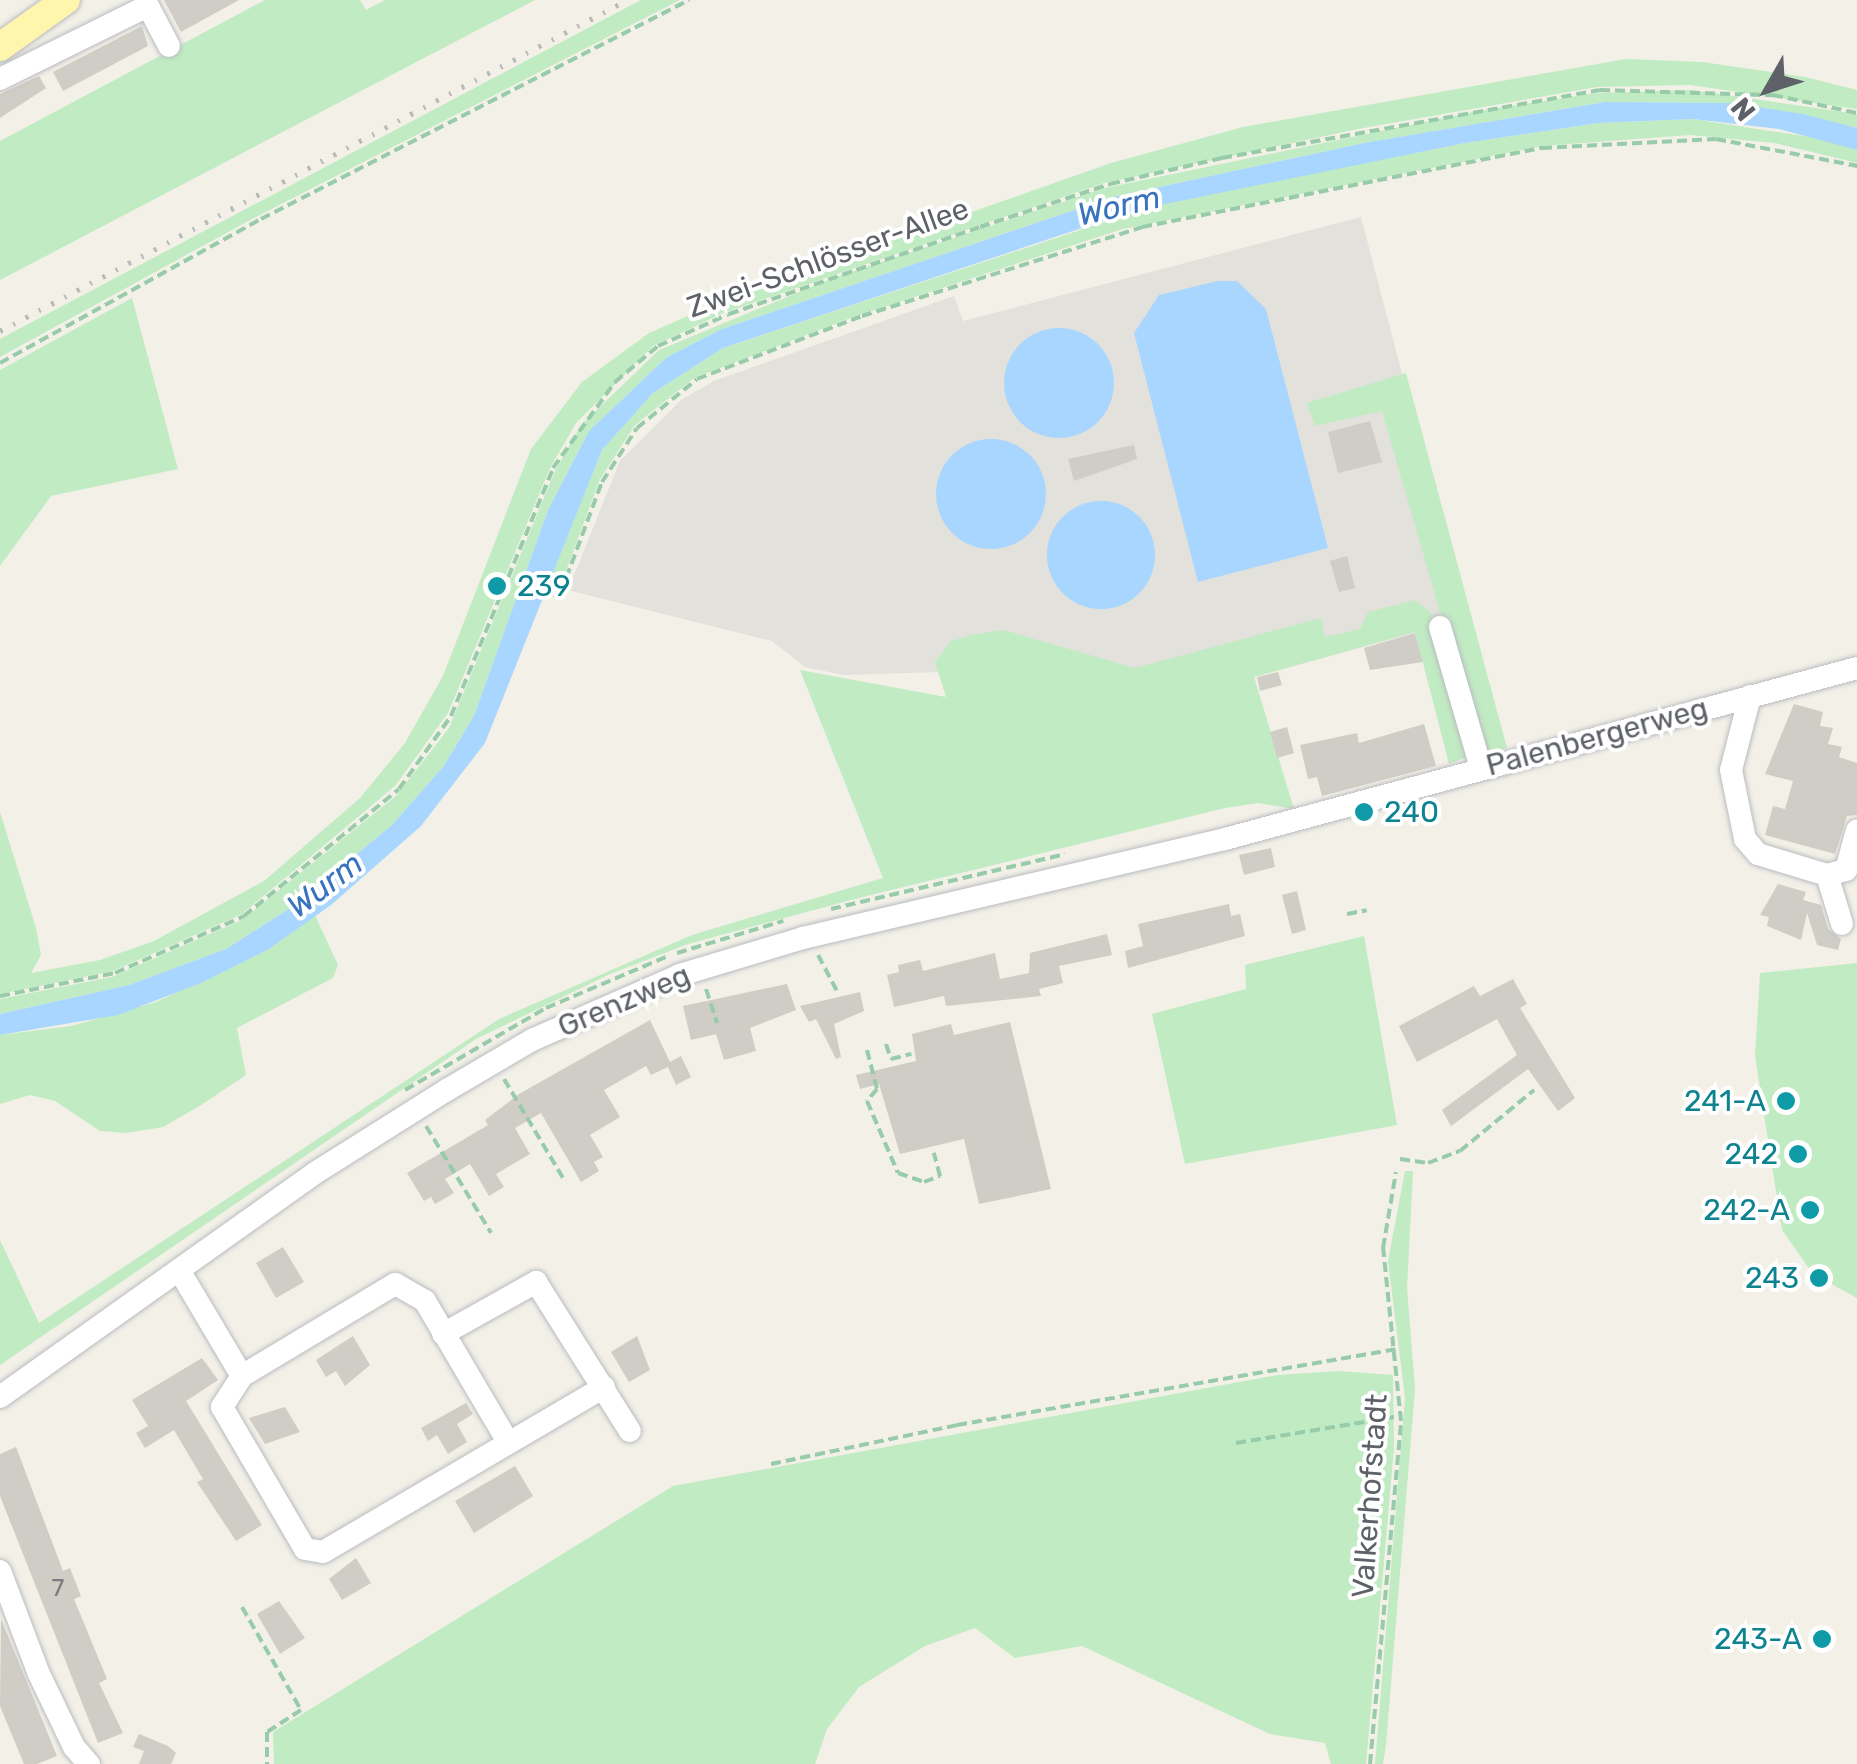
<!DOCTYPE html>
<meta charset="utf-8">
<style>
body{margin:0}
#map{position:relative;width:1857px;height:1764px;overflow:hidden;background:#f2f0e7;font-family:Rubik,sans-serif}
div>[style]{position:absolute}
.industrial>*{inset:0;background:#e2e1db}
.green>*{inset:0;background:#c1ebc3}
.water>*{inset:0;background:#a9d6ff}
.round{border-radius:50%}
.building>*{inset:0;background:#cfcdc5}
.path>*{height:4px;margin-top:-2px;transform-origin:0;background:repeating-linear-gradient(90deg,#97cba9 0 10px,transparent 0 15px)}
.roads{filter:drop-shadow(0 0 2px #b9bcc1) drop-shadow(0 0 2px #b9bcc1)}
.minor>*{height:22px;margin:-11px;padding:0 11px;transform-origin:11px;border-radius:11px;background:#fff}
.major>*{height:28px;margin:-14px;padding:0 14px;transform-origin:14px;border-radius:14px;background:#fff6ae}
.rail>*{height:5px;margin-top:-2.5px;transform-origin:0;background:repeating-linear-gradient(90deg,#b8b9b9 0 2.5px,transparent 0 14.5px)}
.dots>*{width:28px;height:28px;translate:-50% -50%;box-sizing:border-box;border:5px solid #fff;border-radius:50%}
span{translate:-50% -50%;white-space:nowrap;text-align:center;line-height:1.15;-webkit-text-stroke:8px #fff;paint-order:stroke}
.number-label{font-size:25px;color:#7a7d7f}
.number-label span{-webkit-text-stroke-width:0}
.street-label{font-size:30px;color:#5e6268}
.culture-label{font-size:30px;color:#0d838f}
.left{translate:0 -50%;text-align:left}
.right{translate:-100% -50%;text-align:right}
.water-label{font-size:32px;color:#3973be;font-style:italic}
.north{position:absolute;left:1717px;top:40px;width:100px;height:100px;-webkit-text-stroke:8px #fff;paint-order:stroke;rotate:231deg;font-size:28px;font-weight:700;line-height:40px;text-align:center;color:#5e6268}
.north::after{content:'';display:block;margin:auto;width:35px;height:45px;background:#5e6268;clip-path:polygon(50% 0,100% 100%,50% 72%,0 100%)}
</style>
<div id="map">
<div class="industrial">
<div style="clip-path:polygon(1361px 217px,1466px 619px,1254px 677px,1280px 767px,938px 672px,843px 675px,805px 667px,772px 641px,568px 590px,620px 461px,681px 400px,714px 381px,954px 296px,963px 321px)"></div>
</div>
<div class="green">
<div style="clip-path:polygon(265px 0,360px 0,366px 10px,385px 0,535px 0,0 280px,0 141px)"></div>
<div style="clip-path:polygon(641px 0,680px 0,252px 219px,0 357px,0 339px)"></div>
<div style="clip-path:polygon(1626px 59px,1702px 62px,1805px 77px,1857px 90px,1857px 109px,1690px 85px,1597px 87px,1358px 129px,1104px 183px,723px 313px,653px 346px,576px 423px,550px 468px,448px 713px,395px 786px,242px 914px,113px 971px,0 994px,0 812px,36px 928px,41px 955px,31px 973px,100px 960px,154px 941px,264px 881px,360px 798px,405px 743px,443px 676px,531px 449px,582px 382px,649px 333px,736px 295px,1111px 163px,1243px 127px)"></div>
<div style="clip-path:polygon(1692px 90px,1857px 114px,1857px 128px,1731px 103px,1605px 102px,1369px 142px,1113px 197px,722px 329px,667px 357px,589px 431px,548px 510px,474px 716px,443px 767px,392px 825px,295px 905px,226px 949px,129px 985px,0 1014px,0 999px,112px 977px,242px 920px,396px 796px,449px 728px,555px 471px,581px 425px,659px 350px,833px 278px,1105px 188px,1478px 111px,1597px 93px)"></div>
<div style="clip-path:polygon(1693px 119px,1823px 139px,1857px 150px,1857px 163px,1775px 143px,1690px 135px,1542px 146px,1123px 229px,853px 317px,694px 378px,635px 425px,600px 479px,556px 598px,541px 593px,602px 450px,653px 393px,723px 348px,1159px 204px,1465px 143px,1598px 123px)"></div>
<div style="clip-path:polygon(132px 298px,178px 469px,51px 496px,0 566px,0 370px)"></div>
<div style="clip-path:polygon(1406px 373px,1507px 748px,1486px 754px,1480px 751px,1382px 411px,1315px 426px,1307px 403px)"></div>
<div style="clip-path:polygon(1415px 600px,1432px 614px,1469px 756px,1449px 764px,1415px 632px,1254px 677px,1294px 809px,1258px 803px,1225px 808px,855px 899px,688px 944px,610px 974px,476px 1039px,0 1365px,0 1240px,39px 1323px,499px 1019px,692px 935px,883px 878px,800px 670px,946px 697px,935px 662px,951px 641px,971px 635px,1003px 630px,1135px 668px,1321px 618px,1325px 637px,1360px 629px,1368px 612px)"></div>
<div style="clip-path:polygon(315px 915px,338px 965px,333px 978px,237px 1028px,246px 1075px,201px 1105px,163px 1127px,126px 1133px,100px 1131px,55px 1101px,30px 1095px,0 1104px,0 1035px,71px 1026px,156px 1002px,269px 949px)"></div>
<div style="clip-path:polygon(1364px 936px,1397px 1125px,1185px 1164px,1152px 1014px,1246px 989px,1245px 965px)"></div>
<div style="clip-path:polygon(1857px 963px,1857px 1298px,1813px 1274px,1782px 1230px,1755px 1056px,1760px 973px)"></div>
<div style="clip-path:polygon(1405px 1171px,1413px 1171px,1407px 1288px,1415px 1389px,1386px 1745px,1383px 1764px,1375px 1764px,1405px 1398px,1388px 1261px)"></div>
<div style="clip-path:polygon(1339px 1371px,1393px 1375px,1394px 1448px,1366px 1764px,1331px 1764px,1325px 1743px,1270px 1734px,1082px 1646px,1015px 1658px,975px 1628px,925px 1646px,859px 1687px,827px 1729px,815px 1764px,274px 1764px,273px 1732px,673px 1486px,1278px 1375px)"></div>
</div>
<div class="water">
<div style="clip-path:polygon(1605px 102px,1731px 103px,1802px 114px,1857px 128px,1857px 150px,1779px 129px,1693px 119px,1598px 123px,1465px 143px,1136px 210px,723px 348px,653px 393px,602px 450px,485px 743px,421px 826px,331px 905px,269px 949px,201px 983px,118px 1015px,0 1035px,0 1014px,129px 985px,226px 949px,295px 905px,392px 825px,443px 767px,474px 716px,548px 510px,589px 431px,667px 357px,722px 329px,1113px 197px,1369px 142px)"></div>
<div style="clip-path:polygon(1218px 281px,1237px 281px,1266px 309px,1328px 548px,1198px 582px,1134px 333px,1159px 295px)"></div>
<div class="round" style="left:1004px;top:328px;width:110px;height:110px"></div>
<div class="round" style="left:936px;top:439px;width:110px;height:110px"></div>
<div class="round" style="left:1047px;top:501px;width:108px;height:108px"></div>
</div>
<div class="building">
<div style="clip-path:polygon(164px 0,239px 0,181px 32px)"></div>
<div style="clip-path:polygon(142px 26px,148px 46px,63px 91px,53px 72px)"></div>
<div style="clip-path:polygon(39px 76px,46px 88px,0 118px,0 94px)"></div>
<div style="clip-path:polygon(1370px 421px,1382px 462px,1338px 473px,1328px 432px)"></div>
<div style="clip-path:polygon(1134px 445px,1137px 459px,1074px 481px,1068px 459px)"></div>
<div style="clip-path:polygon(1347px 556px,1355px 588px,1339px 592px,1330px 561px)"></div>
<div style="clip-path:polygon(1415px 633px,1423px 662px,1370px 670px,1364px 648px)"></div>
<div style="clip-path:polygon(1278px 672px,1282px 685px,1260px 691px,1257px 677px)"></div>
<div style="clip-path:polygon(1794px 704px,1823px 712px,1820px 726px,1833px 728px,1828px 744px,1842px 747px,1839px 757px,1857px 763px,1857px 815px,1847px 816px,1835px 854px,1765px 835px,1773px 806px,1785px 809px,1793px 781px,1765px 774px)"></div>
<div style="clip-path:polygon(1424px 724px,1436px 766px,1322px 796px,1317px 777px,1308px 779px,1300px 745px,1357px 733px,1359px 743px)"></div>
<div style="clip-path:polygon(1287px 727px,1294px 753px,1277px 758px,1270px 732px)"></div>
<div style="clip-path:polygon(1271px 848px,1275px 867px,1244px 875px,1239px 855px)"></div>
<div style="clip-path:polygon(1778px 884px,1806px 892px,1803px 900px,1821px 905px,1828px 929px,1841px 939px,1838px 950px,1817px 945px,1807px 913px,1801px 940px,1767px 926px,1769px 917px,1760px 915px)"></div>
<div style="clip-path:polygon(1297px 891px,1306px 930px,1292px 934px,1282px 895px)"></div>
<div style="clip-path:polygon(1229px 904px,1231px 916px,1240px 914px,1245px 936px,1128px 968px,1125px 951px,1143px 946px,1138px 924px)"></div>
<div style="clip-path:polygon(1107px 934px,1112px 955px,1059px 966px,1063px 983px,1039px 989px,1041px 996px,946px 1006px,944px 996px,894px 1007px,887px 975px,899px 972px,898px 965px,920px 960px,923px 971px,995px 953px,1000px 979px,1029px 973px,1030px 953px)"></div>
<div style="clip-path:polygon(1513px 979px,1527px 1004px,1520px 1008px,1575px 1098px,1558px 1111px,1528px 1069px,1451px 1126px,1442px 1110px,1517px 1055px,1497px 1019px,1417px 1062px,1399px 1026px,1474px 986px,1480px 996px)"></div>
<div style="clip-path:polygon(787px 984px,796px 1010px,750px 1028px,756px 1051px,724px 1060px,716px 1034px,691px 1040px,683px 1006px)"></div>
<div style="clip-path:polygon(860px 992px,864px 1011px,834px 1024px,841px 1057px,836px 1059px,816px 1019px,809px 1022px,800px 1006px)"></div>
<div style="clip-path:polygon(650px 1020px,670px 1062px,681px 1056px,691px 1077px,676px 1085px,668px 1067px,651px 1075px,646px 1066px,604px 1090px,620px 1117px,590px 1135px,603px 1157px,594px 1162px,599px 1171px,581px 1182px,541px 1113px,515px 1128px,530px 1154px,496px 1174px,504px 1187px,489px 1196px,470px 1164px,445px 1179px,454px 1193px,435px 1204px,431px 1197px,424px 1201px,407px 1173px,488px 1125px,485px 1120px,519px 1094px)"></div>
<div style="clip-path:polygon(1010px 1022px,1051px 1189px,979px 1204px,964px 1139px,900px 1154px,879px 1084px,860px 1089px,856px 1075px,916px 1061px,912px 1034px,951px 1024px,954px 1035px)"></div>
<div style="clip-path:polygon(283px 1247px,304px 1282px,276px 1298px,256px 1263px)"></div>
<div style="clip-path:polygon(353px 1336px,370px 1365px,345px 1386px,336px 1371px,326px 1377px,316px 1360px)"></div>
<div style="clip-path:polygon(637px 1336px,650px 1370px,629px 1382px,611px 1352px)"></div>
<div style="clip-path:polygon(202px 1358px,218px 1380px,186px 1401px,262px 1525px,236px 1541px,197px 1482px,203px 1479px,174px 1430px,145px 1448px,136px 1433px,148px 1426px,132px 1400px)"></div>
<div style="clip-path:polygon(466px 1403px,473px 1414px,457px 1424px,467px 1442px,448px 1454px,437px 1435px,428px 1441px,421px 1428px)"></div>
<div style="clip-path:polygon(285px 1407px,300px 1432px,265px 1444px,249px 1418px)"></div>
<div style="clip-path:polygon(16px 1447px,63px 1571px,70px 1568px,81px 1596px,74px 1599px,107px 1679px,99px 1683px,123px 1733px,98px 1743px,0 1496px,0 1454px)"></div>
<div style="clip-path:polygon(515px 1466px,533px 1496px,474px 1533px,455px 1501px)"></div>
<div style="clip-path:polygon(356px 1558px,371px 1583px,342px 1600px,329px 1579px)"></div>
<div style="clip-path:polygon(279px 1601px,305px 1638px,280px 1654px,257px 1614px)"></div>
<div style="clip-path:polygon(1px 1619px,57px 1756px,37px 1764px,24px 1764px,0 1706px)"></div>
<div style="clip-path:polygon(139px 1734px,168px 1746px,176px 1753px,171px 1764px,139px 1764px,144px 1751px,133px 1747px)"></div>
</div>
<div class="path">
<div style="left:0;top:363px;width:298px;rotate:-28.9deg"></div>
<div style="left:261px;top:219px;width:481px;rotate:-27.1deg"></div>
<div style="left:561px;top:592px;width:117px;rotate:-69.6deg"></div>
<div style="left:602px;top:482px;width:64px;rotate:-57.1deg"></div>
<div style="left:637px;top:428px;width:77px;rotate:-39.2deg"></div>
<div style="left:697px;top:379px;width:177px;rotate:-20.9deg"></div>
<div style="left:862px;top:316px;width:294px;rotate:-17.6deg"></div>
<div style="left:1142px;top:227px;width:408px;rotate:-11.2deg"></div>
<div style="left:1542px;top:148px;width:174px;rotate:-3deg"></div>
<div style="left:1716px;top:139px;width:144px;rotate:10.8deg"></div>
<div style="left:831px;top:909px;width:240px;rotate:-13.2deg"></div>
<div style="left:1347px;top:914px;width:20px;rotate:-11deg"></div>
<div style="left:677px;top:953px;width:111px;rotate:-16.8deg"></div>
<div style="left:818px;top:955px;width:43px;rotate:62.2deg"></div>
<div style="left:706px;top:989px;width:36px;rotate:72deg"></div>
<div style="left:0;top:996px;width:117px;rotate:-11.3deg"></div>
<div style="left:115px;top:973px;width:141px;rotate:-23.8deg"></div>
<div style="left:244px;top:916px;width:200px;rotate:-39.3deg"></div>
<div style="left:399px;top:789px;width:90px;rotate:-54.5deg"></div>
<div style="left:451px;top:716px;width:268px;rotate:-67.6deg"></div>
<div style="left:553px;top:468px;width:106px;rotate:-54.2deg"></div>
<div style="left:615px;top:382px;width:56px;rotate:-39.9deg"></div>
<div style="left:658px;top:346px;width:78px;rotate:-24.3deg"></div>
<div style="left:729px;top:314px;width:266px;rotate:-19.1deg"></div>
<div style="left:980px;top:227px;width:137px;rotate:-18.3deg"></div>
<div style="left:1110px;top:184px;width:115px;rotate:-13.1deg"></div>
<div style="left:1222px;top:158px;width:384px;rotate:-10.2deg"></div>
<div style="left:1600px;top:90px;width:173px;rotate:1.7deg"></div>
<div style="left:1773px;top:95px;width:86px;rotate:12.1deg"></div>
<div style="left:886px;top:1044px;width:16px;rotate:72deg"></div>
<div style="left:891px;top:1059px;width:21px;rotate:-14deg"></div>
<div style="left:867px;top:1050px;width:40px;rotate:75.6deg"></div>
<div style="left:877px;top:1089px;width:16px;rotate:130deg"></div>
<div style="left:867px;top:1101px;width:78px;rotate:66.7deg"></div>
<div style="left:898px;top:1173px;width:28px;rotate:19deg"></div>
<div style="left:924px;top:1182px;width:17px;rotate:-21deg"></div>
<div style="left:940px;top:1176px;width:24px;rotate:-105deg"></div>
<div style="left:504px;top:1079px;width:115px;rotate:59.2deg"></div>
<div style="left:405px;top:1090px;width:163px;rotate:-30.2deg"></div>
<div style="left:546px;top:1008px;width:133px;rotate:-23.1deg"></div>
<div style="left:426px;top:1126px;width:125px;rotate:58.7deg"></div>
<div style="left:1400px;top:1159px;width:28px;rotate:8deg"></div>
<div style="left:1428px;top:1163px;width:34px;rotate:-21deg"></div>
<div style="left:1460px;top:1151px;width:96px;rotate:-39.5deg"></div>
<div style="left:1236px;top:1443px;width:167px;rotate:-9.3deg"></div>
<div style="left:771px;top:1464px;width:190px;rotate:-11.8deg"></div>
<div style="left:957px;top:1425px;width:445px;rotate:-9.8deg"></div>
<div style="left:242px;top:1607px;width:119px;rotate:60.2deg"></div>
<div style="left:301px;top:1710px;width:40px;rotate:147.1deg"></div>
<div style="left:267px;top:1732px;width:32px;rotate:90deg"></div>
<div style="left:1370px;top:1764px;width:344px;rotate:-84.8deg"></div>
<div style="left:1401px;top:1421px;width:174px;rotate:-95.9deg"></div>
<div style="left:1383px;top:1248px;width:77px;rotate:-80.3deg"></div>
</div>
<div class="roads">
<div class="minor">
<div style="left:0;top:79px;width:165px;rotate:-26.3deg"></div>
<div style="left:148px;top:6px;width:45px;rotate:62.3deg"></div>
<div style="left:1440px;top:627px;width:147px;rotate:73.8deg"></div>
<div style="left:1750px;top:696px;width:76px;rotate:104.4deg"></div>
<div style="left:1731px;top:770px;width:70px;rotate:78.5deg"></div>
<div style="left:1745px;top:839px;width:20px;rotate:49deg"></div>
<div style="left:1758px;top:854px;width:72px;rotate:16.9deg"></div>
<div style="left:1827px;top:875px;width:51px;rotate:73deg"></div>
<div style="left:1827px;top:875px;width:20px;rotate:-15deg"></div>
<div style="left:1846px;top:870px;width:41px;rotate:-74.6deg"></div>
<div style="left:179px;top:1270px;width:123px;rotate:59.3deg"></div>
<div style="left:443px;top:1334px;width:107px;rotate:-29.2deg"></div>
<div style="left:536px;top:1282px;width:176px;rotate:57.8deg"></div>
<div style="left:0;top:1397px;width:387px;rotate:-35.4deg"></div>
<div style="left:315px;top:1173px;width:156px;rotate:-32.2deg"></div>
<div style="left:447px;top:1090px;width:99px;rotate:-30.5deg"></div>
<div style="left:532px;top:1040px;width:162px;rotate:-23.7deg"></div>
<div style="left:680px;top:975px;width:128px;rotate:-16.7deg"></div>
<div style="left:803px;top:938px;width:433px;rotate:-13.2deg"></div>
<div style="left:1225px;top:839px;width:655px;rotate:-15.14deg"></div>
<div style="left:508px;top:1442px;width:164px;rotate:-120.5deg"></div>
<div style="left:425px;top:1301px;width:34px;rotate:-150deg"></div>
<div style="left:395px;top:1284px;width:179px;rotate:149deg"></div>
<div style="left:242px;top:1376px;width:37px;rotate:123deg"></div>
<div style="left:222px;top:1407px;width:164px;rotate:59.7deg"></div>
<div style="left:305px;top:1549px;width:18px;rotate:9deg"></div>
<div style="left:323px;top:1552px;width:326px;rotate:-30.4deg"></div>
<div style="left:0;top:1571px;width:110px;rotate:69.3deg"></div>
<div style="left:39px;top:1674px;width:81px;rotate:64.4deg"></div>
<div style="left:74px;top:1747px;width:23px;rotate:49deg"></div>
</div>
<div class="major">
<div style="left:0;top:47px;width:81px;rotate:-35.5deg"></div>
</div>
</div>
<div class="rail">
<div style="left:0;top:331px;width:709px;rotate:-27.83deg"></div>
</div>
<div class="dots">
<div style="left:497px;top:586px;background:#0f9aa8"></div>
<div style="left:1364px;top:812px;background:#0f9aa8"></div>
<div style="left:1786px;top:1101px;background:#0f9aa8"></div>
<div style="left:1798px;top:1154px;background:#0f9aa8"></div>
<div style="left:1810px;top:1210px;background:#0f9aa8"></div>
<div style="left:1819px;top:1278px;background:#0f9aa8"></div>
<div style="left:1822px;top:1639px;background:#0f9aa8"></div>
</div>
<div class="number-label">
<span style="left:58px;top:1588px">7</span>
</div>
<div class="street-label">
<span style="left:828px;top:258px;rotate:-20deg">Zwei-Schlösser-Allee</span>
<span style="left:1597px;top:737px;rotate:-15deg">Palenbergerweg</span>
<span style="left:624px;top:1001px;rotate:-23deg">Grenzweg</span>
<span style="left:1370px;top:1496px;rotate:-86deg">Valkerhofstadt</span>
</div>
<div class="culture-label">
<span class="left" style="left:517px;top:586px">239</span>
<span class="left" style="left:1384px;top:812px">240</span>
<span class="right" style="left:1766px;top:1101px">241-A</span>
<span class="right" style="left:1778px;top:1154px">242</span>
<span class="right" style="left:1790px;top:1210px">242-A</span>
<span class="right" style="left:1799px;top:1278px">243</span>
<span class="right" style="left:1802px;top:1639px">243-A</span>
</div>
<div class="water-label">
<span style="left:1119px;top:206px;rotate:-13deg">Worm</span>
<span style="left:325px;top:885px;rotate:-37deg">Wurm</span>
</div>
<div class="north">N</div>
</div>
